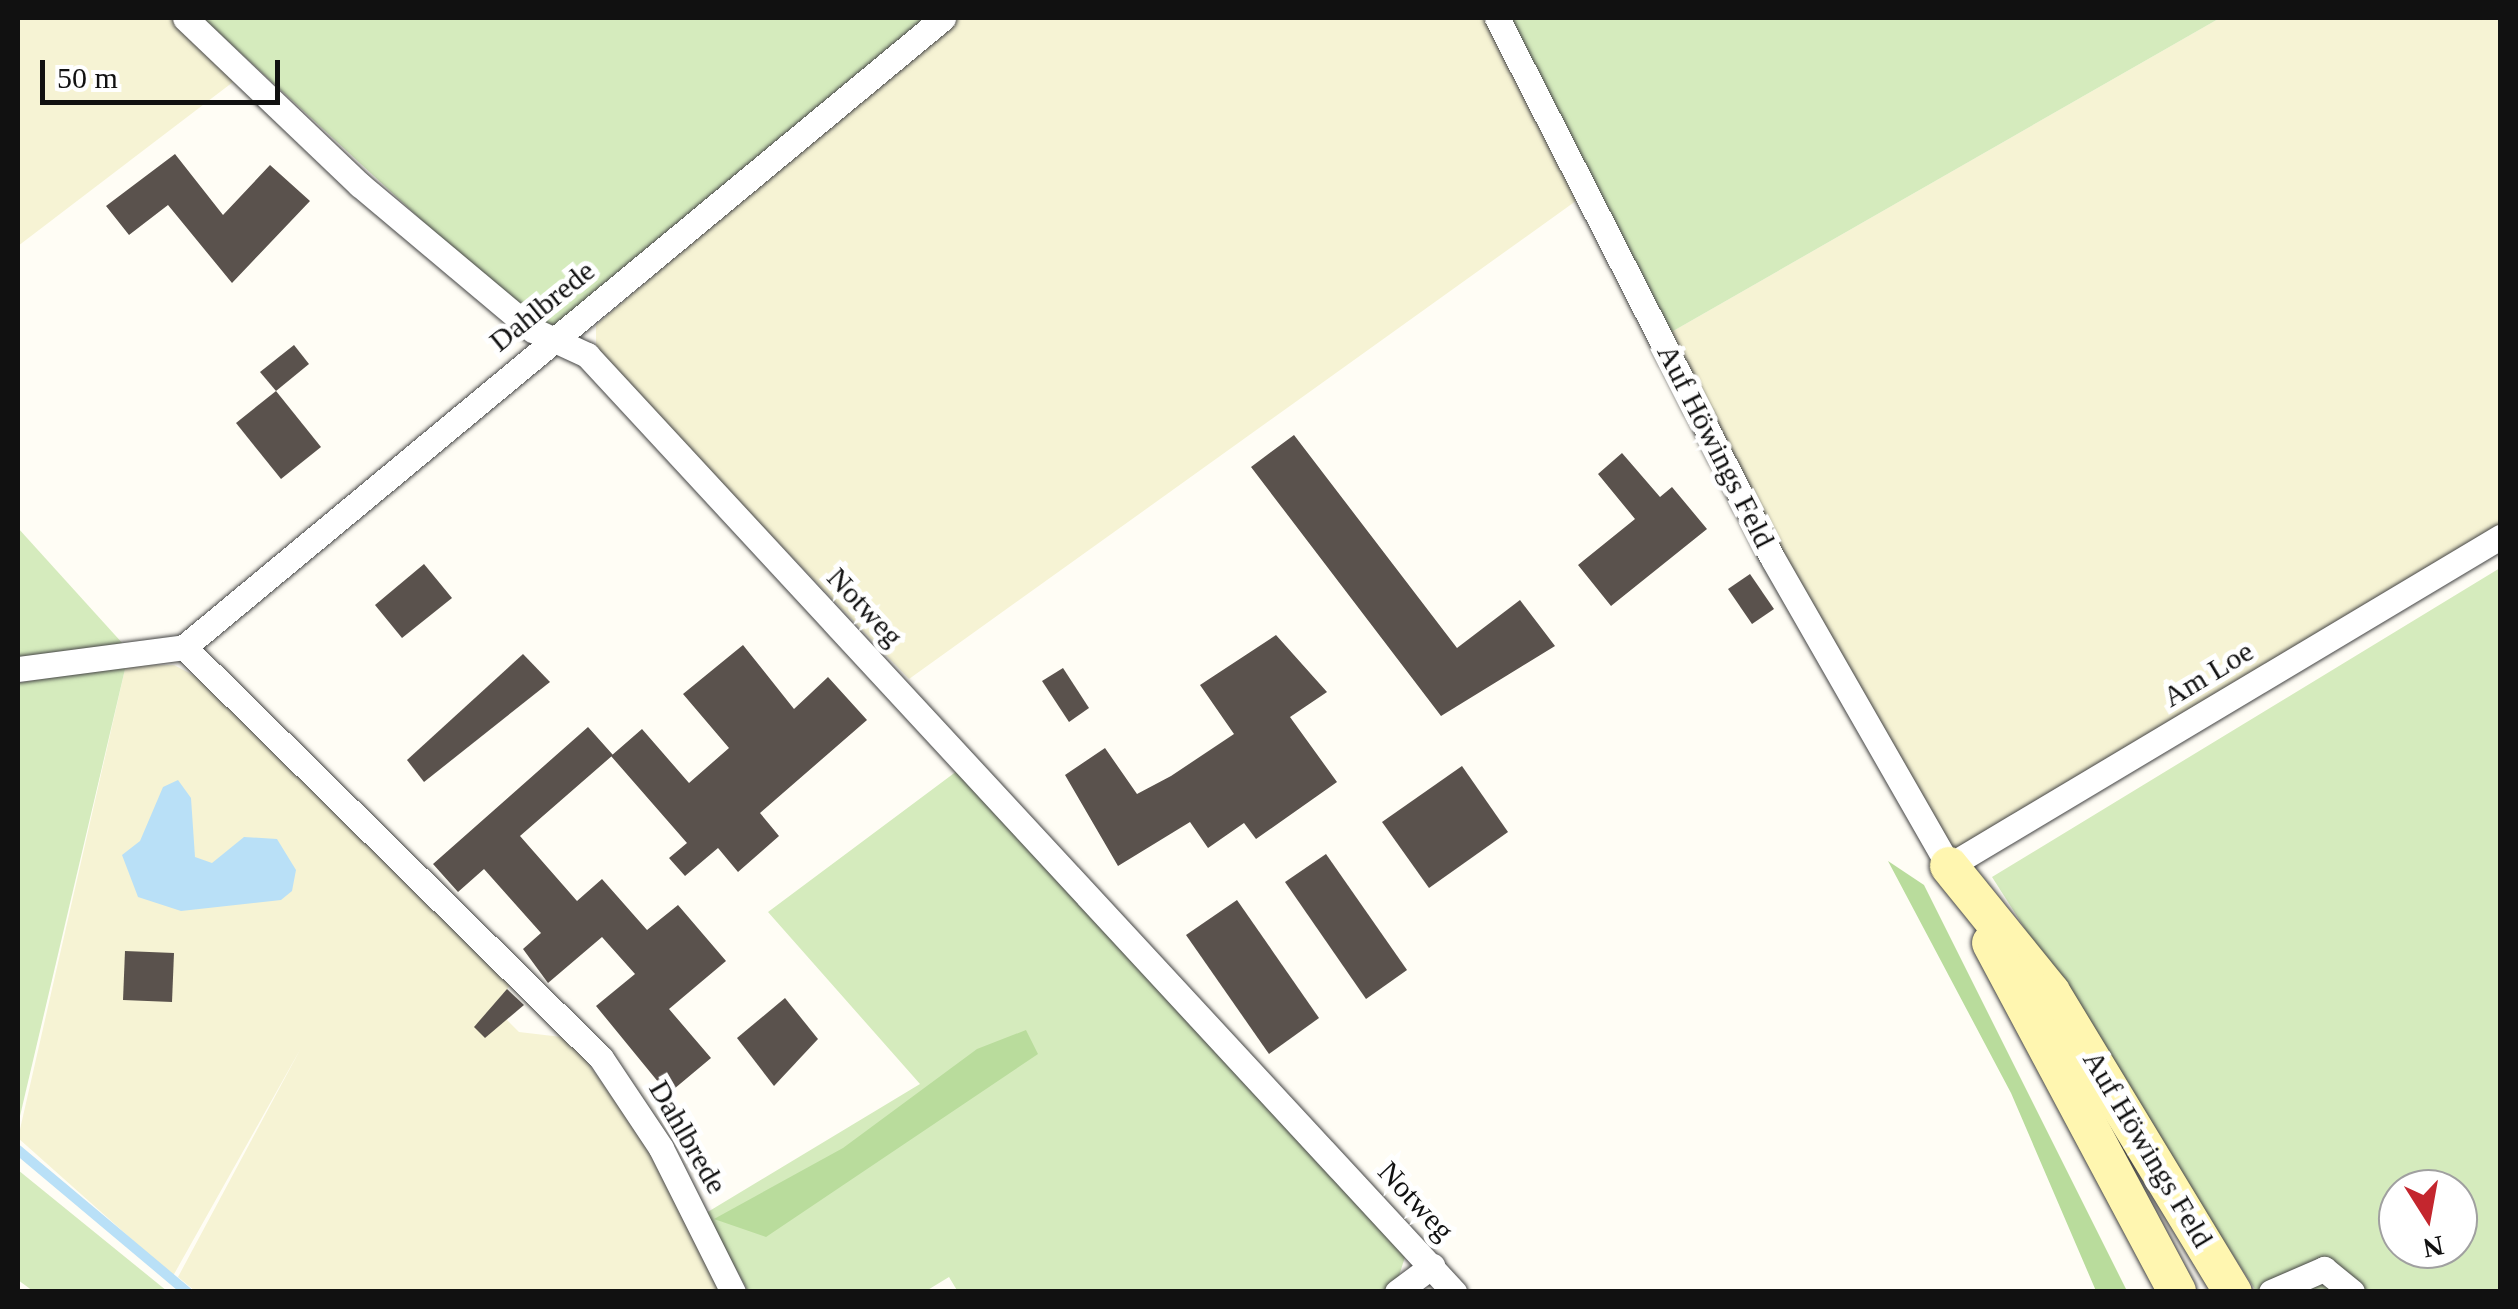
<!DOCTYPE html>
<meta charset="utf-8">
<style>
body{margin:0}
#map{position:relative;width:2518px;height:1309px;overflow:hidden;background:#fffdf5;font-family:"Times New Roman",serif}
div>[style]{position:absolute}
.farmland>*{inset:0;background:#f6f3d4}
.green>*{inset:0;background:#d5ebbd}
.forest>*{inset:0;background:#b9dc9c}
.water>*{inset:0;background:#b9e0f7}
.stream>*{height:10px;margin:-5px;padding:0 5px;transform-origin:5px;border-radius:5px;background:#b9e0f7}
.building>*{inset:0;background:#5a524d}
.roads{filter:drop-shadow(0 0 2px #444) drop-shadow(0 0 2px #444)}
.minor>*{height:25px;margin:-12.5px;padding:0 12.5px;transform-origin:12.5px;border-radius:12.5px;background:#fff}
.secondary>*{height:38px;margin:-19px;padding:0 19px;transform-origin:19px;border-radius:19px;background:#fff6b0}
span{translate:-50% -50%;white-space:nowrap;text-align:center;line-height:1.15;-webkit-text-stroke:10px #fff;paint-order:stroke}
.street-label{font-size:30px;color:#111}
.frame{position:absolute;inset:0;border:20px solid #111;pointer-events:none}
.north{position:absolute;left:2378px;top:1169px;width:100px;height:100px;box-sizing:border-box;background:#fff;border:2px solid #a0a0a0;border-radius:50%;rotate:169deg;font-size:28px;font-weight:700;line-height:40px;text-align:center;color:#111}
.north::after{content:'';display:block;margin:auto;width:35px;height:45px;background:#c4262e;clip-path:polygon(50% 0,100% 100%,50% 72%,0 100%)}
.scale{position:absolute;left:40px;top:60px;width:240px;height:45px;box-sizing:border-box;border:5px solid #111;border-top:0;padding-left:12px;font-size:30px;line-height:35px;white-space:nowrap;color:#111;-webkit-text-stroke:8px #fff;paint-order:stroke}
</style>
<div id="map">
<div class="farmland">
<div style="clip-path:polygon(18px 18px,173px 18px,237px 79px,18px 246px)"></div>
<div style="clip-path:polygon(954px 18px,1497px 18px,1587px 193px,909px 679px,612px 369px,596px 345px,596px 325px)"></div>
<div style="clip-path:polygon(2220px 18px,2500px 18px,2500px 537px,1949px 866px,1661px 338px)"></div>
<div style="clip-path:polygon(126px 665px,174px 665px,208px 683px,513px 982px,493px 1006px,519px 1032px,570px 1038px,651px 1152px,722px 1291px,195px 1291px,178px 1277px,301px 1048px,173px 1276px,18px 1138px)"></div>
</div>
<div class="green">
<div style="clip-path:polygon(203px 18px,939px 18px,558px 328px,533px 323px)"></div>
<div style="clip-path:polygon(1497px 18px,2220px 18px,1661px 338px)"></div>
<div style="clip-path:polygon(18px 528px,124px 645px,18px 664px)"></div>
<div style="clip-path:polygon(evenodd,2500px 568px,2500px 1291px,2256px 1291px,1992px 877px,2500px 568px,2398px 1189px,2458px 1189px,2458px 1249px,2398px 1249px,2398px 1189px)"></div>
<div style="clip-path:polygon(126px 665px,20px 1116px,18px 1120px,18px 683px)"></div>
<div style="clip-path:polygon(957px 771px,1406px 1254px,1397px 1282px,1384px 1292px,958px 1292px,949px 1277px,926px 1291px,748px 1291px,706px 1213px,920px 1084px,768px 912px)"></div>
<div style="clip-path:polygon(18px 1170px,167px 1291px,33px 1291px,18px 1280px)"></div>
</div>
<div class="forest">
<div style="clip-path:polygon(1888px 861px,1924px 885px,2127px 1291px,2096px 1291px,2011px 1093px)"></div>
<div style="clip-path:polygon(1026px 1030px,1038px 1054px,766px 1237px,714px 1219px,843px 1148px,977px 1049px)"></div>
</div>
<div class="water">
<div style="clip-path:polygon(178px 780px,191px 798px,195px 857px,212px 863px,244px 837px,277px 839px,296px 870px,292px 891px,281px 900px,181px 911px,138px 897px,122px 855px,140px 841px,163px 787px)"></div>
</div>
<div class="stream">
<div style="left:18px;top:1150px;width:221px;rotate:40deg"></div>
</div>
<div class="building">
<div style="clip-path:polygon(175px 154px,223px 215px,270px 165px,310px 201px,232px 283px,168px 205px,129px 235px,106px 206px)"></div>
<div style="clip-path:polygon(294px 345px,309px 364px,276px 391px,260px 372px)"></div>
<div style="clip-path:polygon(276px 391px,321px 447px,281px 479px,236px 423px)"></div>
<div style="clip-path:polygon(1294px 435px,1457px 648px,1520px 600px,1555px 646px,1441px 716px,1251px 467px)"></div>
<div style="clip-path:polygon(1622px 453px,1660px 497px,1672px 487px,1707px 529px,1611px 606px,1578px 565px,1635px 519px,1598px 474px)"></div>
<div style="clip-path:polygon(424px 564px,452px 598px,402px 638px,375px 605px)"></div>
<div style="clip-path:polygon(1750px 574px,1774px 609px,1752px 624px,1728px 589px)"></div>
<div style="clip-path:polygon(1276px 635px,1327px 692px,1290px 717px,1337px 782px,1256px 839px,1244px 823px,1208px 848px,1190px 822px,1118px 866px,1065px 775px,1105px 748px,1137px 794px,1171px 776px,1234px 734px,1200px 685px)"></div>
<div style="clip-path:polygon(743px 645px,794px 709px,828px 677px,867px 720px,760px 813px,779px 836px,738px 872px,718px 848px,685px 876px,669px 858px,687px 843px,611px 756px,642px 729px,689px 783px,729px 748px,683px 694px)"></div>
<div style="clip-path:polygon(523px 654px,550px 682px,424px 782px,407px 760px)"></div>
<div style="clip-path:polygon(1063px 668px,1089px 708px,1069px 722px,1042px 681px)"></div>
<div style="clip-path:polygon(588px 727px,613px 755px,520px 836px,577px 901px,602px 879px,647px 930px,678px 905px,726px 961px,669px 1009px,711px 1058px,668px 1094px,596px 1006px,635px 974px,602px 937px,548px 983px,523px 949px,541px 933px,484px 869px,458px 892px,433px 864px)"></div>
<div style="clip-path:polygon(1462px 766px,1508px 832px,1429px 888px,1382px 822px)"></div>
<div style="clip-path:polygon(1326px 854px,1407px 970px,1366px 999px,1285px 882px)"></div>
<div style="clip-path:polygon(1237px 900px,1319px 1018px,1269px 1054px,1186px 935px)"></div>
<div style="clip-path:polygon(125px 951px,174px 953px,172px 1002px,123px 1000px)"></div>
<div style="clip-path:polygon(507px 989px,524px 1005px,485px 1038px,474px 1027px)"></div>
<div style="clip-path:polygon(785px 998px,818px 1039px,774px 1086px,737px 1038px)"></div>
</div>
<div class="roads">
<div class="minor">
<div style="left:185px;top:18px;width:242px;rotate:43.7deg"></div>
<div style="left:360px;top:185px;width:226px;rotate:40deg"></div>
<div style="left:533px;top:330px;width:60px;rotate:24.8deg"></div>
<div style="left:587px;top:355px;width:1277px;rotate:47.22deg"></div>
<div style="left:1497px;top:18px;width:607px;rotate:62.97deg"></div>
<div style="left:1773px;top:559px;width:354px;rotate:60.2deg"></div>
<div style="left:1949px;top:866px;width:642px;rotate:-30.84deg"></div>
<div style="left:18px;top:669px;width:167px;rotate:-7.5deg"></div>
<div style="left:733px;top:1292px;width:161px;rotate:-116.6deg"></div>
<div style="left:661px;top:1148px;width:108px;rotate:-123.7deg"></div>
<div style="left:601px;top:1058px;width:585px;rotate:-135.42deg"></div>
<div style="left:184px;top:647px;width:986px;rotate:-39.65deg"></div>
<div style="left:1397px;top:1292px;width:44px;rotate:-36.6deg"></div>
<div style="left:2271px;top:1292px;width:58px;rotate:-23.5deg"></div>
<div style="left:2324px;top:1269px;width:36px;rotate:39deg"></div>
</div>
<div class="secondary">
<div style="left:1949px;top:866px;width:162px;rotate:51deg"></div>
<div style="left:2051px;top:992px;width:351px;rotate:58.8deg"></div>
<div style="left:1991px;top:943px;width:395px;rotate:61.9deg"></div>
</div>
</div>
<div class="street-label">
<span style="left:542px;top:306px;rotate:-39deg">Dahlbrede</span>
<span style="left:1716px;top:446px;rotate:63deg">Auf Höwings Feld</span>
<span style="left:865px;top:607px;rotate:47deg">Notweg</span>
<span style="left:2208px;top:674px;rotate:-31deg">Am Loe</span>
<span style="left:688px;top:1137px;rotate:60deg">Dahlbrede</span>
<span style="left:2148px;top:1149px;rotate:59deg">Auf Höwings Feld</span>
<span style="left:1416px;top:1201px;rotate:47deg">Notweg</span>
</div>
<div class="frame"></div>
<div class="north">N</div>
<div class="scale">50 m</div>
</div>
